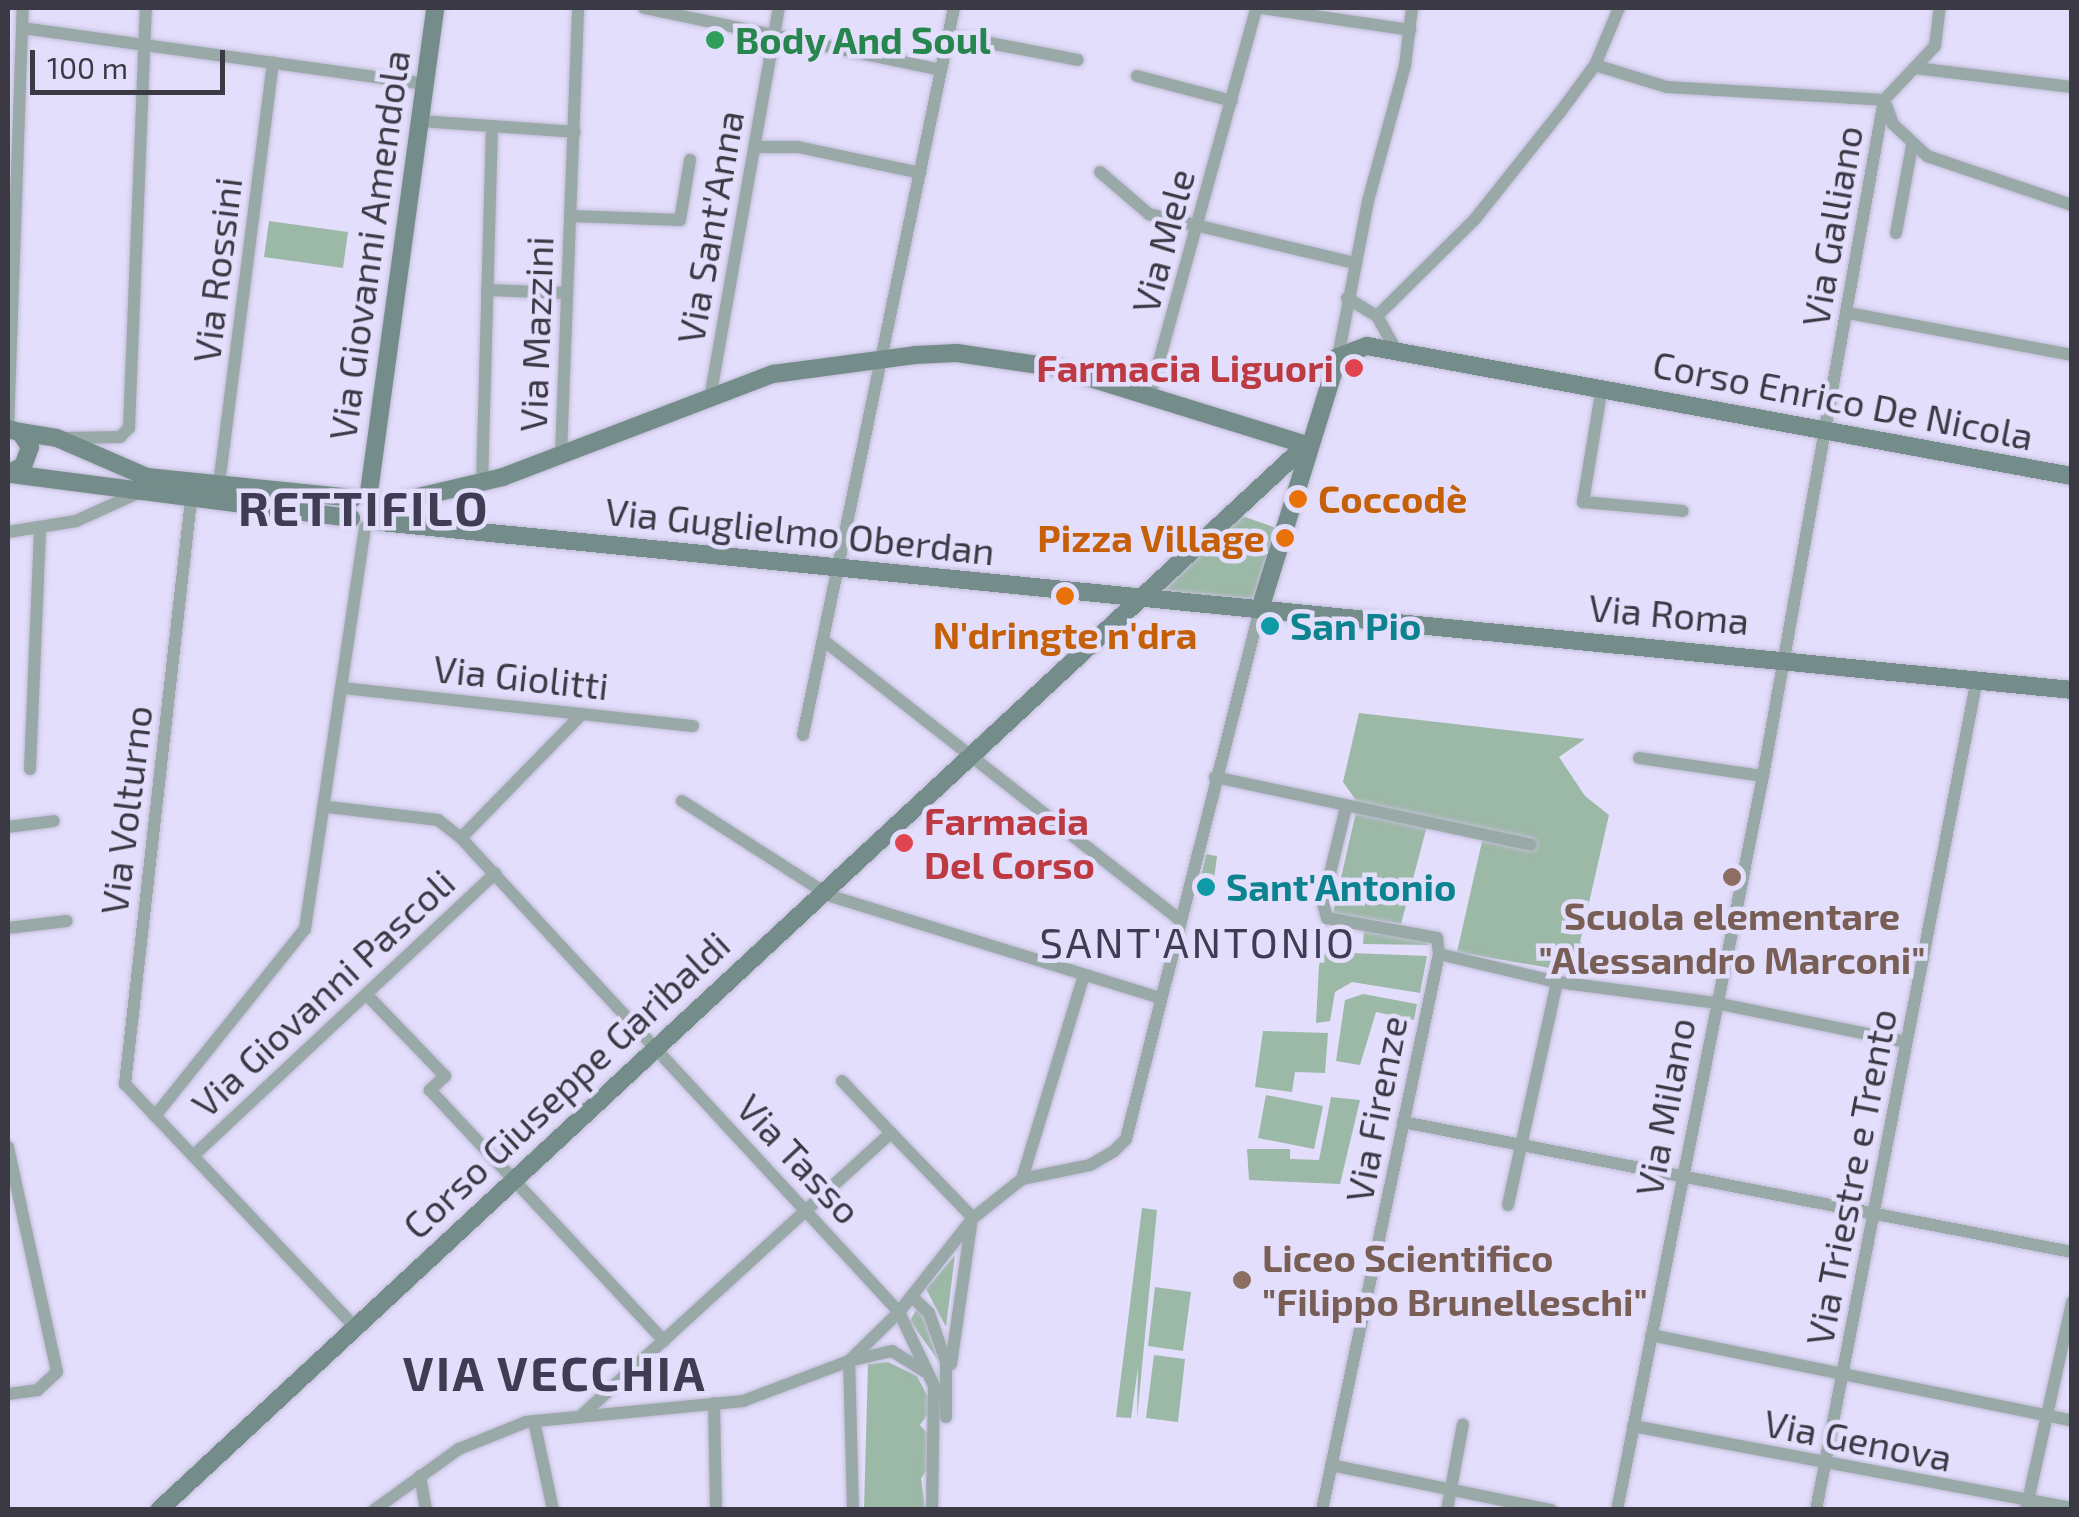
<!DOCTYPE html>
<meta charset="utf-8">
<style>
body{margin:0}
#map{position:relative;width:2079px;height:1517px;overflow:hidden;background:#e3defc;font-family:"Exo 2",sans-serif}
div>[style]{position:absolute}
.green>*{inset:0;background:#9cb8a6}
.roads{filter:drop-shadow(0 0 2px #c1bdd7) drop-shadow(0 0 2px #c1bdd7)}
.street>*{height:12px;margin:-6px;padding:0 6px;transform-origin:6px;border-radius:6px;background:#99a9a7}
.secondary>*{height:18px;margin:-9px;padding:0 9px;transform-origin:9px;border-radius:9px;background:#758d8a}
.dots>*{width:28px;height:28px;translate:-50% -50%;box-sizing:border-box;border:5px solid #e3defc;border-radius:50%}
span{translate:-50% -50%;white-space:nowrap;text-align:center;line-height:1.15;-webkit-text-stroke:9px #e3defc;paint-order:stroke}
.leisure-label{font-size:38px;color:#27864d;font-weight:700}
.left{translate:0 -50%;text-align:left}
.street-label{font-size:38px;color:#3b3944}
.health-label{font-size:38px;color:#be3a42;font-weight:700}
.right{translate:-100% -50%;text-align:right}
.food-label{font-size:38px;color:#c56008;font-weight:700}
.culture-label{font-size:38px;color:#0d838f;font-weight:700}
.education-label{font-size:38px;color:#785e54;font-weight:700}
.quarter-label{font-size:42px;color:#403c53;letter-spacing:2.5px}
.district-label{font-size:48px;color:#403c53;font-weight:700;letter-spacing:2.5px}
.frame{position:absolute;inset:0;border:10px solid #3b3944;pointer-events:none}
.scale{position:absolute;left:30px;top:50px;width:195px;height:45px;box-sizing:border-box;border:5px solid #3b3944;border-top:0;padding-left:12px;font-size:30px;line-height:35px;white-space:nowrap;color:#3b3944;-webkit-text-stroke:8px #e3defc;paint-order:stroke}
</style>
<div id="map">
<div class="green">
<div style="clip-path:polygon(269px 221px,348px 232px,343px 268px,264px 257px)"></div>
<div style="clip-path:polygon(1237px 514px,1276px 528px,1255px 602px,1160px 594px)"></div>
<div style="clip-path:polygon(1359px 713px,1585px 739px,1559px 757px,1585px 796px,1609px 815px,1580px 942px,1599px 963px,1579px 973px,1457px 952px,1483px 837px,1427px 826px,1401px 924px,1333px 913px,1358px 803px,1343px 782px)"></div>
<div style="clip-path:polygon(1206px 854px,1217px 856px,1212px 895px,1197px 894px)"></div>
<div style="clip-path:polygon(1364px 931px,1428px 941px,1428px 945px,1363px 944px)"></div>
<div style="clip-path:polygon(1326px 952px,1427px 956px,1420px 993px,1352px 982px,1335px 992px,1330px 1021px,1316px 1023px,1319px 965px)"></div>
<div style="clip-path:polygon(1363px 994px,1417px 1004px,1414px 1020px,1376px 1012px,1360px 1065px,1336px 1061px,1345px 1000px)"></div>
<div style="clip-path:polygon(1263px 1031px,1328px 1033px,1325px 1073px,1295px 1072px,1292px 1092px,1255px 1087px)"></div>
<div style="clip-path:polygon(1266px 1095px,1323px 1106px,1314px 1149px,1258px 1138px)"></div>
<div style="clip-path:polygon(1331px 1097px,1360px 1100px,1340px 1184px,1249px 1180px,1247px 1149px,1290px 1149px,1290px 1159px,1319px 1160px)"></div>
<div style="clip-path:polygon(1142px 1208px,1157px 1210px,1137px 1419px,1138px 1367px,1131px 1418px,1116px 1417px)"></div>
<div style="clip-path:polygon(955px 1255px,946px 1327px,926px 1289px)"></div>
<div style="clip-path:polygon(1155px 1287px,1191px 1292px,1183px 1351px,1148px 1346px)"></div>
<div style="clip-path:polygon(916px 1310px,922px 1312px,938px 1360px,910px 1321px)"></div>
<div style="clip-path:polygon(1154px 1355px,1185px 1359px,1178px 1422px,1146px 1418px)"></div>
<div style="clip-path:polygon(888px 1362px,917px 1376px,928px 1397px,931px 1410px,920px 1425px,931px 1437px,928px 1469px,921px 1478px,925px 1509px,864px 1510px,868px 1364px)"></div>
</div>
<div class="roads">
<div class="street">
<div style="left:644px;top:8px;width:303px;rotate:11.8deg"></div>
<div style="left:1261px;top:8px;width:151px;rotate:8.4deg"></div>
<div style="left:22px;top:28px;width:405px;rotate:7.9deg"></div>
<div style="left:948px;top:35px;width:132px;rotate:10.9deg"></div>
<div style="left:1595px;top:65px;width:75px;rotate:17deg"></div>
<div style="left:1667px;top:87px;width:217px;rotate:3.4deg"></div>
<div style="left:1915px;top:68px;width:158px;rotate:6.9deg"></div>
<div style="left:1137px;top:76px;width:98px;rotate:14.7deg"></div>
<div style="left:1884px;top:100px;width:74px;rotate:-46.6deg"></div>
<div style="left:1935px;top:46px;width:38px;rotate:-83deg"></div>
<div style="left:1887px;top:107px;width:18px;rotate:71deg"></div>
<div style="left:1893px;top:124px;width:47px;rotate:43.3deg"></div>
<div style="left:1927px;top:156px;width:153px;rotate:18.7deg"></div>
<div style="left:419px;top:121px;width:156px;rotate:4deg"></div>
<div style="left:755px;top:147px;width:43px"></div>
<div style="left:798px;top:147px;width:125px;rotate:12deg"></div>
<div style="left:1100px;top:172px;width:65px;rotate:40.6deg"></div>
<div style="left:1149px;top:214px;width:211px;rotate:13.4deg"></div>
<div style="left:571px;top:216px;width:109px;rotate:2.1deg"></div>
<div style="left:680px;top:220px;width:61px;rotate:-80.5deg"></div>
<div style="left:1896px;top:233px;width:88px;rotate:-79.6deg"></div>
<div style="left:487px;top:290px;width:80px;rotate:2.1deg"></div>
<div style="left:1347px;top:298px;width:35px;rotate:31deg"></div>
<div style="left:1377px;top:316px;width:38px;rotate:61deg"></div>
<div style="left:1848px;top:313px;width:228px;rotate:10.6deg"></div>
<div style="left:1377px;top:316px;width:138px;rotate:-44.7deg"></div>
<div style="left:1475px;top:219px;width:138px;rotate:-51.5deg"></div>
<div style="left:1561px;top:111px;width:57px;rotate:-53.5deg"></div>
<div style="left:1595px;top:65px;width:62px;rotate:-67.2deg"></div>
<div style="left:1338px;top:357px;width:159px;rotate:-79.1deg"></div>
<div style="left:1368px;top:201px;width:140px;rotate:-74.7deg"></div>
<div style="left:1405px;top:66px;width:58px;rotate:-83.1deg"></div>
<div style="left:1602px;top:387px;width:117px;rotate:99.4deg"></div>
<div style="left:1583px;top:502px;width:100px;rotate:5.1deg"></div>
<div style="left:1150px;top:394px;width:400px;rotate:-74.6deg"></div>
<div style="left:710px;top:398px;width:396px;rotate:-80deg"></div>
<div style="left:8px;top:429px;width:421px;rotate:-88deg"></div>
<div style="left:65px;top:438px;width:55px;rotate:-1deg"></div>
<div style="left:120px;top:437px;width:13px;rotate:-45deg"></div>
<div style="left:129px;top:428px;width:420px;rotate:-87.7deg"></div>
<div style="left:561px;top:454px;width:446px;rotate:-87.8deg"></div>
<div style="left:219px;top:484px;width:425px;rotate:-82.7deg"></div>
<div style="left:482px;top:484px;width:357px;rotate:-88.4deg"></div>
<div style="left:191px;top:500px;width:588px;rotate:96.45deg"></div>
<div style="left:125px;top:1084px;width:333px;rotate:46.6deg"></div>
<div style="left:8px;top:532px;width:69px;rotate:-9.2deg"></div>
<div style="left:76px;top:521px;width:68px;rotate:-24.3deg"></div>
<div style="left:823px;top:640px;width:451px;rotate:38.1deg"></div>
<div style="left:343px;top:688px;width:352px;rotate:6.2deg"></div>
<div style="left:803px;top:735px;width:743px;rotate:-78.27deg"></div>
<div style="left:1639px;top:758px;width:125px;rotate:8.3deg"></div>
<div style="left:30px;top:769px;width:242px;rotate:-87.6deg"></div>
<div style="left:1215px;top:777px;width:323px;rotate:12.1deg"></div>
<div style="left:682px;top:801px;width:166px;rotate:32.7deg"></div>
<div style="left:328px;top:807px;width:111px;rotate:6.7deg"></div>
<div style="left:438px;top:820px;width:29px;rotate:38deg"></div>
<div style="left:461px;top:838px;width:645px;rotate:47.26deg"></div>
<div style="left:899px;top:1312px;width:89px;rotate:64.6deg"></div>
<div style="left:1346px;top:807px;width:99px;rotate:103.5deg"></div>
<div style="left:1323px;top:903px;width:16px;rotate:75deg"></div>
<div style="left:1327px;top:918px;width:112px;rotate:10.3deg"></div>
<div style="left:1437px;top:938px;width:16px;rotate:83deg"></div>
<div style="left:1439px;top:954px;width:121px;rotate:13.3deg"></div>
<div style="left:1557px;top:982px;width:160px;rotate:7.5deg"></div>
<div style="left:1716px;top:1003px;width:194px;rotate:11.6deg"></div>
<div style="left:8px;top:827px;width:46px;rotate:-7.4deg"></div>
<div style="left:461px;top:838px;width:173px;rotate:-45.7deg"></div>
<div style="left:821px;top:893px;width:352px;rotate:17.2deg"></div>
<div style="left:8px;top:928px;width:59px;rotate:-6.8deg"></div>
<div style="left:366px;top:994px;width:114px;rotate:46.1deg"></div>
<div style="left:445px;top:1076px;width:21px;rotate:137deg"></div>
<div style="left:430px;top:1090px;width:343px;rotate:47deg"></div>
<div style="left:842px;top:1081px;width:71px;rotate:46.7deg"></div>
<div style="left:155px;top:1116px;width:240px;rotate:-51.3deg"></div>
<div style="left:305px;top:929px;width:406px;rotate:-81.5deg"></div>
<div style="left:1403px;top:1122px;width:682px;rotate:11deg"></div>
<div style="left:8px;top:1147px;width:230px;rotate:77.7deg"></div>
<div style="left:57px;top:1372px;width:26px;rotate:137deg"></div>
<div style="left:38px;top:1390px;width:30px;rotate:172deg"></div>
<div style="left:193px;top:1156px;width:414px;rotate:-43.1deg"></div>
<div style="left:1022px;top:1179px;width:213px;rotate:-73.1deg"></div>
<div style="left:1508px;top:1205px;width:228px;rotate:-77.6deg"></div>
<div style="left:912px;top:1297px;width:23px;rotate:43deg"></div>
<div style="left:929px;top:1313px;width:52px;rotate:70.9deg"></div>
<div style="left:946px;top:1362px;width:55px;rotate:90deg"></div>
<div style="left:1651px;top:1335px;width:430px;rotate:11.5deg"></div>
<div style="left:951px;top:1364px;width:140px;rotate:-81.8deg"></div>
<div style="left:714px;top:1403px;width:107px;rotate:88.9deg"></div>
<div style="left:583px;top:1414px;width:417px;rotate:-42.4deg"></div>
<div style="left:891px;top:1133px;width:118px;rotate:46deg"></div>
<div style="left:534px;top:1421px;width:91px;rotate:77.9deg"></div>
<div style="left:1633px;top:1426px;width:447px;rotate:10.6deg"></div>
<div style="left:1331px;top:1465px;width:225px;rotate:11.6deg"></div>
<div style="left:420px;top:1476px;width:35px;rotate:80deg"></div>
<div style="left:374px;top:1510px;width:105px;rotate:-35.7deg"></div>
<div style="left:459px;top:1449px;width:72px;rotate:-21.9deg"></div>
<div style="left:526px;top:1422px;width:218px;rotate:-5.5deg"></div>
<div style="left:743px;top:1401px;width:113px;rotate:-20.7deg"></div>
<div style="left:849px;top:1361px;width:70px;rotate:-44.4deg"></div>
<div style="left:899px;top:1312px;width:120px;rotate:-51.8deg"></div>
<div style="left:973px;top:1218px;width:63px;rotate:-38.5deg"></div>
<div style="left:1022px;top:1179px;width:69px;rotate:-11.6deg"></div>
<div style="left:1090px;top:1165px;width:28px;rotate:-30deg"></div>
<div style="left:1114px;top:1151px;width:17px;rotate:-45deg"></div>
<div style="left:1126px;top:1139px;width:547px;rotate:-75.81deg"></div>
<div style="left:853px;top:1510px;width:149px;rotate:-91.5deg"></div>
<div style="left:849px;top:1361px;width:44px;rotate:-13.1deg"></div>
<div style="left:892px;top:1351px;width:38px;rotate:32deg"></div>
<div style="left:932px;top:1510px;width:122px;rotate:-89.1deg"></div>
<div style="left:1322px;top:1510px;width:568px;rotate:-78.12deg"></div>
<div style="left:1447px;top:1510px;width:87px;rotate:-79.5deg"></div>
<div style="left:1617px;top:1510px;width:748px;rotate:-78.75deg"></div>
<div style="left:1763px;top:776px;width:687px;rotate:-79.85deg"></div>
<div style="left:1816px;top:1510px;width:846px;rotate:-79.04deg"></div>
<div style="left:2026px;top:1510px;width:213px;rotate:-77.5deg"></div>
</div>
<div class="secondary">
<div style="left:8px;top:429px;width:12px;rotate:14deg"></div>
<div style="left:20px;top:432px;width:18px;rotate:56deg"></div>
<div style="left:30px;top:447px;width:20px;rotate:110deg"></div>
<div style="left:23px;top:466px;width:17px;rotate:152deg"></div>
<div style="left:20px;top:432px;width:37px;rotate:9deg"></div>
<div style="left:57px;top:438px;width:98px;rotate:23.4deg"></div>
<div style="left:147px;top:477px;width:207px;rotate:5.8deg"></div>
<div style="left:11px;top:474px;width:343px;rotate:7.4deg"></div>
<div style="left:369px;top:492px;width:488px;rotate:-82.2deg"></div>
<div style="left:384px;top:505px;width:122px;rotate:-13.2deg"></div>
<div style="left:503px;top:477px;width:289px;rotate:-20.9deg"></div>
<div style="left:773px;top:374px;width:143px;rotate:-7.6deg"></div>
<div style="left:915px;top:355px;width:42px;rotate:-2.7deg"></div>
<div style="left:957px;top:353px;width:102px;rotate:8.4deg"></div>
<div style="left:1058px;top:368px;width:260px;rotate:17.2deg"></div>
<div style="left:380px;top:522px;width:1700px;rotate:5.67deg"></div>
<div style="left:1260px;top:609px;width:264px;rotate:-72.8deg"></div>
<div style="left:1338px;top:357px;width:31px;rotate:-21deg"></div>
<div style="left:1367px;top:346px;width:717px;rotate:10.45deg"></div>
<div style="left:159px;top:1510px;width:1565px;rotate:-42.88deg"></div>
</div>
</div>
<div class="dots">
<div style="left:715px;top:40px;background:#2e9e5b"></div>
<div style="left:1354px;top:368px;background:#e0444e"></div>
<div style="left:1298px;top:499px;background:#e8710a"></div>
<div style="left:1285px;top:538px;background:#e8710a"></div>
<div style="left:1065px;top:596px;background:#e8710a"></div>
<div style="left:1270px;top:626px;background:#0f9aa8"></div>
<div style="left:904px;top:843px;background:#e0444e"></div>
<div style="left:1732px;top:877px;background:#8d6e63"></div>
<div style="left:1206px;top:887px;background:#0f9aa8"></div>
<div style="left:1242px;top:1280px;background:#8d6e63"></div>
</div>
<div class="leisure-label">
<span class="left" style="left:735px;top:40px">Body And Soul</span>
</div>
<div class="street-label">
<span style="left:1832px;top:226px;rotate:-80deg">Via Galliano</span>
<span style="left:710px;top:227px;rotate:-80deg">Via Sant'Anna</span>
<span style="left:1163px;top:241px;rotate:-75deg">Via Mele</span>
<span style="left:369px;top:245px;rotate:-82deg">Via Giovanni Amendola</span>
<span style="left:217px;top:270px;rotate:-83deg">Via Rossini</span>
<span style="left:536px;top:334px;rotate:-88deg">Via Mazzini</span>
<span style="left:1843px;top:400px;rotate:11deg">Corso Enrico De Nicola</span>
<span style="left:800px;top:531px;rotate:6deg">Via Guglielmo Oberdan</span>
<span style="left:1669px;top:614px;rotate:5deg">Via Roma</span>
<span style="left:521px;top:677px;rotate:6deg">Via Giolitti</span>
<span style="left:126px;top:810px;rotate:-83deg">Via Volturno</span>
<span style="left:323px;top:993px;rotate:-43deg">Via Giovanni Pascoli</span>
<span style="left:566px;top:1085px;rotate:-43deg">Corso Giuseppe Garibaldi</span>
<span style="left:1665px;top:1107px;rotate:-79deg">Via Milano</span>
<span style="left:1376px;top:1109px;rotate:-79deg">Via Firenze</span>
<span style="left:799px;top:1159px;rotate:47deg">Via Tasso</span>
<span style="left:1851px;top:1177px;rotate:-79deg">Via Triestre e Trento</span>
<span style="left:1858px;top:1440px;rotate:11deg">Via Genova</span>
</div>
<div class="health-label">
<span class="right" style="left:1334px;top:368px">Farmacia Liguori</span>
<span class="left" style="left:924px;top:843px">Farmacia<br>Del Corso</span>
</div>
<div class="food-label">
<span class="left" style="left:1318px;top:499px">Coccodè</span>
<span class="right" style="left:1265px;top:538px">Pizza Village</span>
<span style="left:1065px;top:635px">N'dringte n'dra</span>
</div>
<div class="culture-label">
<span class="left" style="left:1290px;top:626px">San Pio</span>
<span class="left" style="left:1226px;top:887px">Sant'Antonio</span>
</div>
<div class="education-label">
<span style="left:1732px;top:938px">Scuola elementare<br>"Alessandro Marconi"</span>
<span class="left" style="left:1262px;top:1280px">Liceo Scientifico<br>"Filippo Brunelleschi"</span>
</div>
<div class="quarter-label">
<span style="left:1198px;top:941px">SANT'ANTONIO</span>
</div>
<div class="district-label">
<span style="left:364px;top:508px">RETTIFILO</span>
<span style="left:555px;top:1373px">VIA VECCHIA</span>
</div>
<div class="frame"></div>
<div class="scale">100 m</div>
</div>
